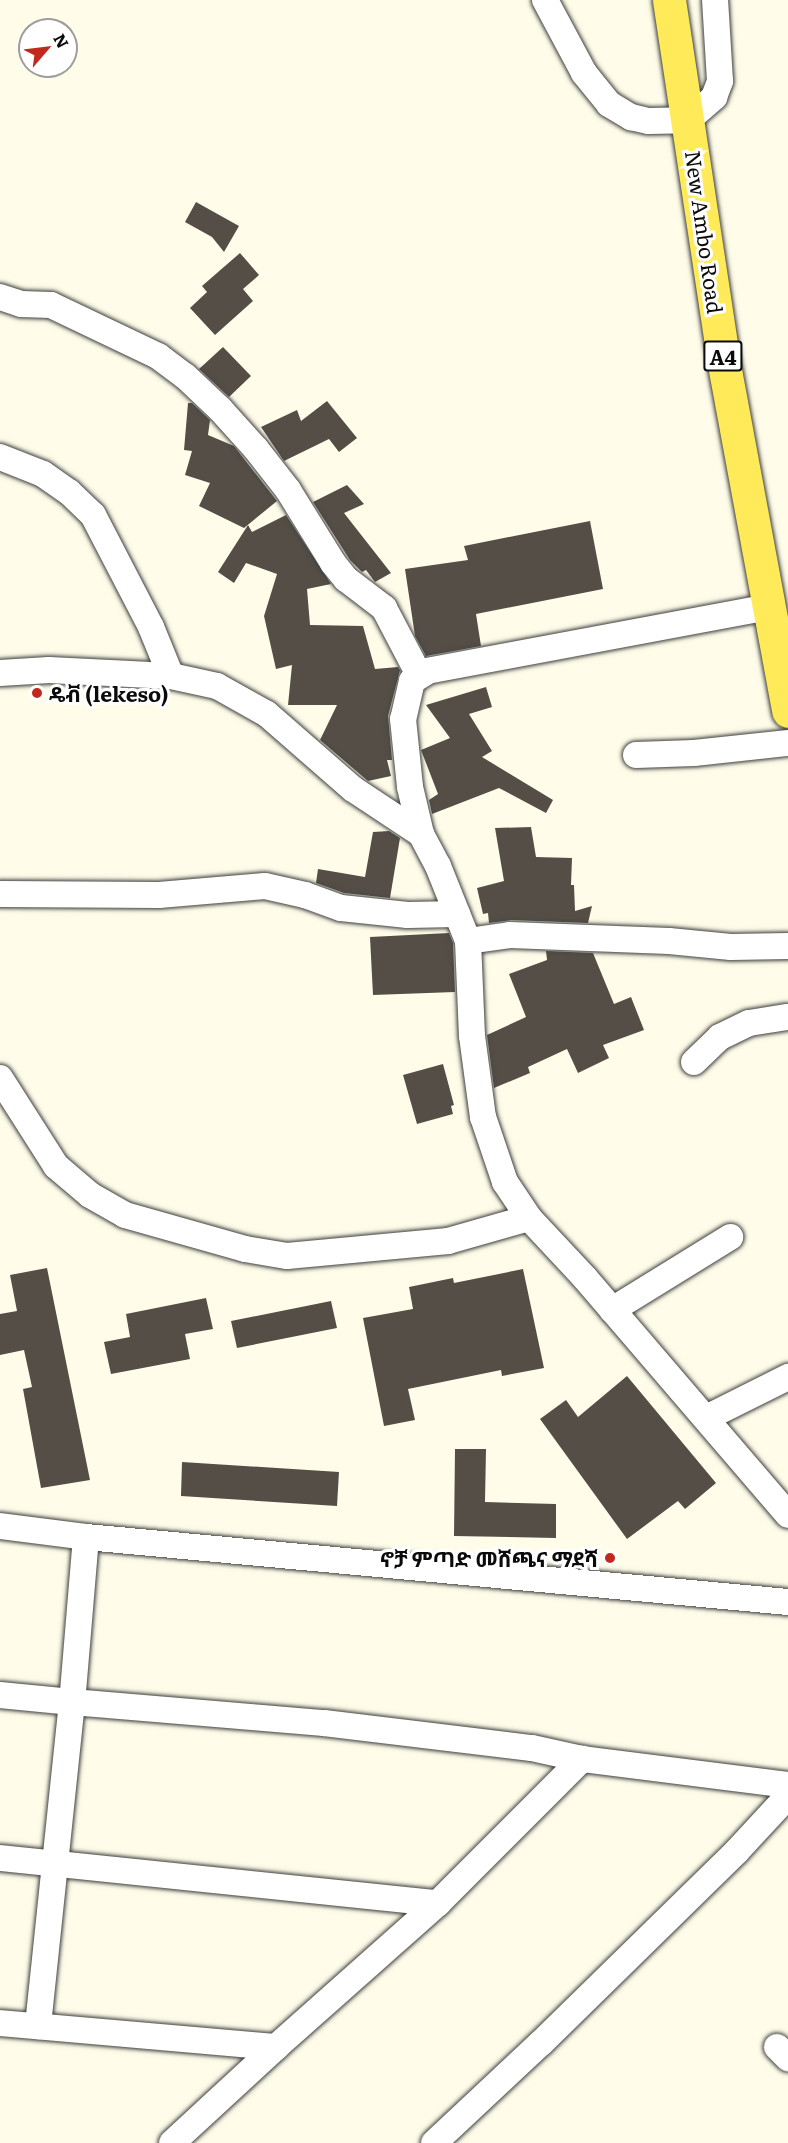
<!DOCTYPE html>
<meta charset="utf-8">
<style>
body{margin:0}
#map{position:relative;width:788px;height:2143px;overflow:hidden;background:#fffde9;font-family:Literata,"Noto Sans Ethiopic",serif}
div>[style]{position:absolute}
.building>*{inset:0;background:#544e47}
.roads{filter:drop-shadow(0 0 2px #3e3e3e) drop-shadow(0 0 2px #3e3e3e)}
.street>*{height:26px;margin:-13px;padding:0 13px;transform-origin:13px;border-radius:13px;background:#fff}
.primary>*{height:33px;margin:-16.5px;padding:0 16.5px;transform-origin:16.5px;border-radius:16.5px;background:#ffea59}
.dots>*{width:16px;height:16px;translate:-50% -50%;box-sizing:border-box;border:3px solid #fff;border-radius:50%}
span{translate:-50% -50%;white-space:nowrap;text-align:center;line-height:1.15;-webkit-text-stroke:6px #fff;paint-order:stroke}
.shield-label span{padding:2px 4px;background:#fff;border:2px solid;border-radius:4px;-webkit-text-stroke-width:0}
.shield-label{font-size:20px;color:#0b0b0b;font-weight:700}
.street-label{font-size:21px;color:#0b0b0b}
.poi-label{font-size:21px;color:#0b0b0b;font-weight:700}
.left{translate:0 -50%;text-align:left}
.right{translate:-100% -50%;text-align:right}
.north{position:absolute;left:18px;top:18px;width:60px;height:60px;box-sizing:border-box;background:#fff;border:2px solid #9d9d9d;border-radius:50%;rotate:62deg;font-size:16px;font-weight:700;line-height:24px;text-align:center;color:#0b0b0b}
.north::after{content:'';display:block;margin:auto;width:21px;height:27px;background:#c1291d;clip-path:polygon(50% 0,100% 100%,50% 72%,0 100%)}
</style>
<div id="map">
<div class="building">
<div style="clip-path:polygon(196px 202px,239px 226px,224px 252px,212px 237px,185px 222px)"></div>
<div style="clip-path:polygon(240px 253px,259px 275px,243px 289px,253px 301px,215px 335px,190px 308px,207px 292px,202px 286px)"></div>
<div style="clip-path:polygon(223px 347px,251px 376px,229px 397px,199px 369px)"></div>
<div style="clip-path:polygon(327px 401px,357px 438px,339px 452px,329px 439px,284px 461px,261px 427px,297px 410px,301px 421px)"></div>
<div style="clip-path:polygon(188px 403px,192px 403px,210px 420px,208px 435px,234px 446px,277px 501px,244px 528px,199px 506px,210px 483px,185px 475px,192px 451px,184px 450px)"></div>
<div style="clip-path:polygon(347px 485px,364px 504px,344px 513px,391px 573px,375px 582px,366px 570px,362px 572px,350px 560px,313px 502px)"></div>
<div style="clip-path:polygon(286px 515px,331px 584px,307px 589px,310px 625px,363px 626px,375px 669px,398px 667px,400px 670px,388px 716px,392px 760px,387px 760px,391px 776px,368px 781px,320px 740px,337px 705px,288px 705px,292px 665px,276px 669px,264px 616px,277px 574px,246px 563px,234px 583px,218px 572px,248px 525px,252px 532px)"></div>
<div style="clip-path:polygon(590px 521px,603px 589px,476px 614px,481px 646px,426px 656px,415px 636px,405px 569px,468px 560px,464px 546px)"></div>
<div style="clip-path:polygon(486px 687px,492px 707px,469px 714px,492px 751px,482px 757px,553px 800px,546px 813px,499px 788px,432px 814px,429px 800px,438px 794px,421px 750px,450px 738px,426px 705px)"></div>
<div style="clip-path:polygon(531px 827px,536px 857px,572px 858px,571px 885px,574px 885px,575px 911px,592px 906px,588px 923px,511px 920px,489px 923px,488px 913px,483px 914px,477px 888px,504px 881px,495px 828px)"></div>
<div style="clip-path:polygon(389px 831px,400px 838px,390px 898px,344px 893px,316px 883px,318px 869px,365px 877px,373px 832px)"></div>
<div style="clip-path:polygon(449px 933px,453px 943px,455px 992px,373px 995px,370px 937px)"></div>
<div style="clip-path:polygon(546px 951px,593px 953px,614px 1004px,631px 997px,644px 1030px,603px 1045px,609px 1058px,578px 1073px,567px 1049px,528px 1067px,530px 1073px,494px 1088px,487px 1035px,526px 1017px,509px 974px,547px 960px)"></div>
<div style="clip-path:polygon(443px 1064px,454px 1105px,451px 1106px,453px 1114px,417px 1124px,403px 1075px)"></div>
<div style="clip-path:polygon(47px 1268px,90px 1480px,41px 1488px,23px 1389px,32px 1387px,24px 1350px,0 1355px,0 1314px,17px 1311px,10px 1275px)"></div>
<div style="clip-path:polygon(523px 1269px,544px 1368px,502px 1376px,501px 1370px,408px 1389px,415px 1420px,384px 1426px,363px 1318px,413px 1309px,409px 1287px,453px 1278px,454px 1283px)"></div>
<div style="clip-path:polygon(206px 1298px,213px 1329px,185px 1334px,190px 1359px,111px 1374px,104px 1342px,130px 1337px,126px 1314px)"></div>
<div style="clip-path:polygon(331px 1301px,337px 1328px,237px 1348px,231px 1321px)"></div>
<div style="clip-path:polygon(627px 1376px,716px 1483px,685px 1509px,678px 1501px,627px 1539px,540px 1419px,566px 1400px,578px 1417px)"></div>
<div style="clip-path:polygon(455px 1449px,486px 1449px,485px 1502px,556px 1504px,556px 1538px,454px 1536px)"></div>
<div style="clip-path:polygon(182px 1462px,339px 1472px,337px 1506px,181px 1496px)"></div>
</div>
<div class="roads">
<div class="street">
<div style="left:545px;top:0;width:83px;rotate:61.9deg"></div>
<div style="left:584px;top:73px;width:40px;rotate:51deg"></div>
<div style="left:609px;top:104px;width:26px;rotate:31deg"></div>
<div style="left:631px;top:117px;width:18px;rotate:13deg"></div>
<div style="left:649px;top:121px;width:39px;rotate:-1deg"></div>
<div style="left:688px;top:120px;width:35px;rotate:-41deg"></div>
<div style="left:714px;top:97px;width:17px;rotate:-69deg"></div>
<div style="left:720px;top:81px;width:81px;rotate:-93.5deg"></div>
<div style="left:0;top:297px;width:22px;rotate:18deg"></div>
<div style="left:21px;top:304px;width:30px;rotate:2deg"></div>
<div style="left:51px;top:305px;width:119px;rotate:25.5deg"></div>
<div style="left:158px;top:356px;width:34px;rotate:37deg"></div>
<div style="left:185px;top:376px;width:48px;rotate:43.3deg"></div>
<div style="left:220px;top:409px;width:54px;rotate:48deg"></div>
<div style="left:256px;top:449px;width:52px;rotate:52deg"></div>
<div style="left:288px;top:490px;width:86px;rotate:58.3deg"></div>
<div style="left:333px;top:563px;width:21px;rotate:51deg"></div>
<div style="left:346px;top:579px;width:48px;rotate:37.3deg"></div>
<div style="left:384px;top:608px;width:76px;rotate:62.4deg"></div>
<div style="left:0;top:457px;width:46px;rotate:21.6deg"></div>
<div style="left:43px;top:474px;width:32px;rotate:35deg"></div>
<div style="left:69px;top:492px;width:33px;rotate:44deg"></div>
<div style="left:93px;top:515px;width:126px;rotate:62.6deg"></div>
<div style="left:151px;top:627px;width:53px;rotate:67.8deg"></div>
<div style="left:769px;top:607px;width:347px;rotate:169.4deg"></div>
<div style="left:428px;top:671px;width:19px;rotate:148deg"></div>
<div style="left:412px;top:681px;width:39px;rotate:103deg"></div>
<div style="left:403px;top:719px;width:68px;rotate:84.1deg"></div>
<div style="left:410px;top:787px;width:48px;rotate:76.8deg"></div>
<div style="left:421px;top:834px;width:36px;rotate:62deg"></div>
<div style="left:438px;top:866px;width:81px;rotate:68.2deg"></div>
<div style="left:468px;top:941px;width:95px;rotate:87.6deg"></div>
<div style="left:472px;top:1036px;width:82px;rotate:82.3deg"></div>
<div style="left:483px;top:1117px;width:69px;rotate:71.3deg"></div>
<div style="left:505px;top:1182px;width:43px;rotate:56.3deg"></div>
<div style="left:529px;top:1218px;width:82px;rotate:47deg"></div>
<div style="left:585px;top:1278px;width:312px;rotate:49.4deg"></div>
<div style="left:0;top:673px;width:49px;rotate:-3.5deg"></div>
<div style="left:49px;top:670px;width:122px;rotate:2.8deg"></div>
<div style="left:171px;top:676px;width:47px;rotate:12.3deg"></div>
<div style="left:217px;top:686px;width:57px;rotate:29.2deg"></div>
<div style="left:267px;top:714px;width:114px;rotate:41.1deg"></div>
<div style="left:353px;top:789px;width:82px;rotate:33.5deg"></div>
<div style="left:636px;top:755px;width:58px;rotate:-2deg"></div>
<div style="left:694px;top:753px;width:95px;rotate:-6.1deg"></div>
<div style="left:0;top:894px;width:159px;rotate:0.4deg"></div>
<div style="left:159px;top:895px;width:106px;rotate:-4.9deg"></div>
<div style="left:265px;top:886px;width:41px;rotate:12.7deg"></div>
<div style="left:305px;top:895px;width:38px;rotate:20deg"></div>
<div style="left:341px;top:908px;width:67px;rotate:6deg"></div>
<div style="left:408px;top:915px;width:49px;rotate:-1.2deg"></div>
<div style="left:468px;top:941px;width:42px;rotate:-8.1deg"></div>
<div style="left:510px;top:935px;width:159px;rotate:2.2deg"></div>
<div style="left:669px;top:941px;width:62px;rotate:5.5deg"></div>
<div style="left:731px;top:947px;width:57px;rotate:-1deg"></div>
<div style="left:694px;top:1062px;width:36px;rotate:-44deg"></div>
<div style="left:720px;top:1037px;width:32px;rotate:-26deg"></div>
<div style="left:749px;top:1023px;width:39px;rotate:-9deg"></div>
<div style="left:0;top:1078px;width:104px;rotate:57.5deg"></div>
<div style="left:56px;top:1166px;width:45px;rotate:40.5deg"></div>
<div style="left:90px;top:1195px;width:40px;rotate:29.7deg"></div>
<div style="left:125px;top:1215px;width:125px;rotate:15.8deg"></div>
<div style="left:245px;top:1249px;width:43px;rotate:9.5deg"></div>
<div style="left:287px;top:1256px;width:162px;rotate:-5.3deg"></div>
<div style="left:448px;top:1241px;width:84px;rotate:-15.9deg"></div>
<div style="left:612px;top:1310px;width:139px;rotate:-31.7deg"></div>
<div style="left:706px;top:1418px;width:92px;rotate:-26.6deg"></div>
<div style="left:0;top:1526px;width:87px;rotate:7.3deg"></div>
<div style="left:86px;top:1537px;width:705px;rotate:5.29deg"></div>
<div style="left:86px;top:1537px;width:166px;rotate:94.8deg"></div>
<div style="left:72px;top:1702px;width:253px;rotate:4.8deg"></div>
<div style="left:324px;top:1723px;width:209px;rotate:6.9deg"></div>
<div style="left:532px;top:1748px;width:51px;rotate:12.4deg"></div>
<div style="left:582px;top:1759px;width:208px;rotate:7.2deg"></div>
<div style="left:0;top:1695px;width:72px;rotate:5.6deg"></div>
<div style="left:72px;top:1702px;width:326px;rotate:96deg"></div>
<div style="left:0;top:1858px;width:440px;rotate:5.9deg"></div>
<div style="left:0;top:2023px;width:277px;rotate:5deg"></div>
<div style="left:276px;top:2047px;width:217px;rotate:-41.6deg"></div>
<div style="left:438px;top:1903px;width:204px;rotate:-45deg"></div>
<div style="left:777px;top:2047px;width:16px;rotate:45deg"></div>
<div style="left:172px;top:2143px;width:142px;rotate:-42.7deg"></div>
<div style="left:434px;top:2143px;width:146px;rotate:-43.1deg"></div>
<div style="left:541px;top:2043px;width:274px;rotate:-44.4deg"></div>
<div style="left:737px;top:1851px;width:75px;rotate:-47.2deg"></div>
</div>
<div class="primary">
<div style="left:669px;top:0;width:363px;rotate:81.4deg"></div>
<div style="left:723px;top:359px;width:358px;rotate:79.5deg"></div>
</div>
</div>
<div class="dots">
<div style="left:37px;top:693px;background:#c1291d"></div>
<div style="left:610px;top:1558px;background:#c1291d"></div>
</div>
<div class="shield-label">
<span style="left:723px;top:356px">A4</span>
</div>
<div class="street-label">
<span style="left:705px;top:232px;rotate:82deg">New Ambo Road</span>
</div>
<div class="poi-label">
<span class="left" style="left:49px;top:693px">ዴቭ (lekeso)</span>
<span class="right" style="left:598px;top:1558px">ኖቻ ምጣድ መሸጫና ማደሻ</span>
</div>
<div class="north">N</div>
</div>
